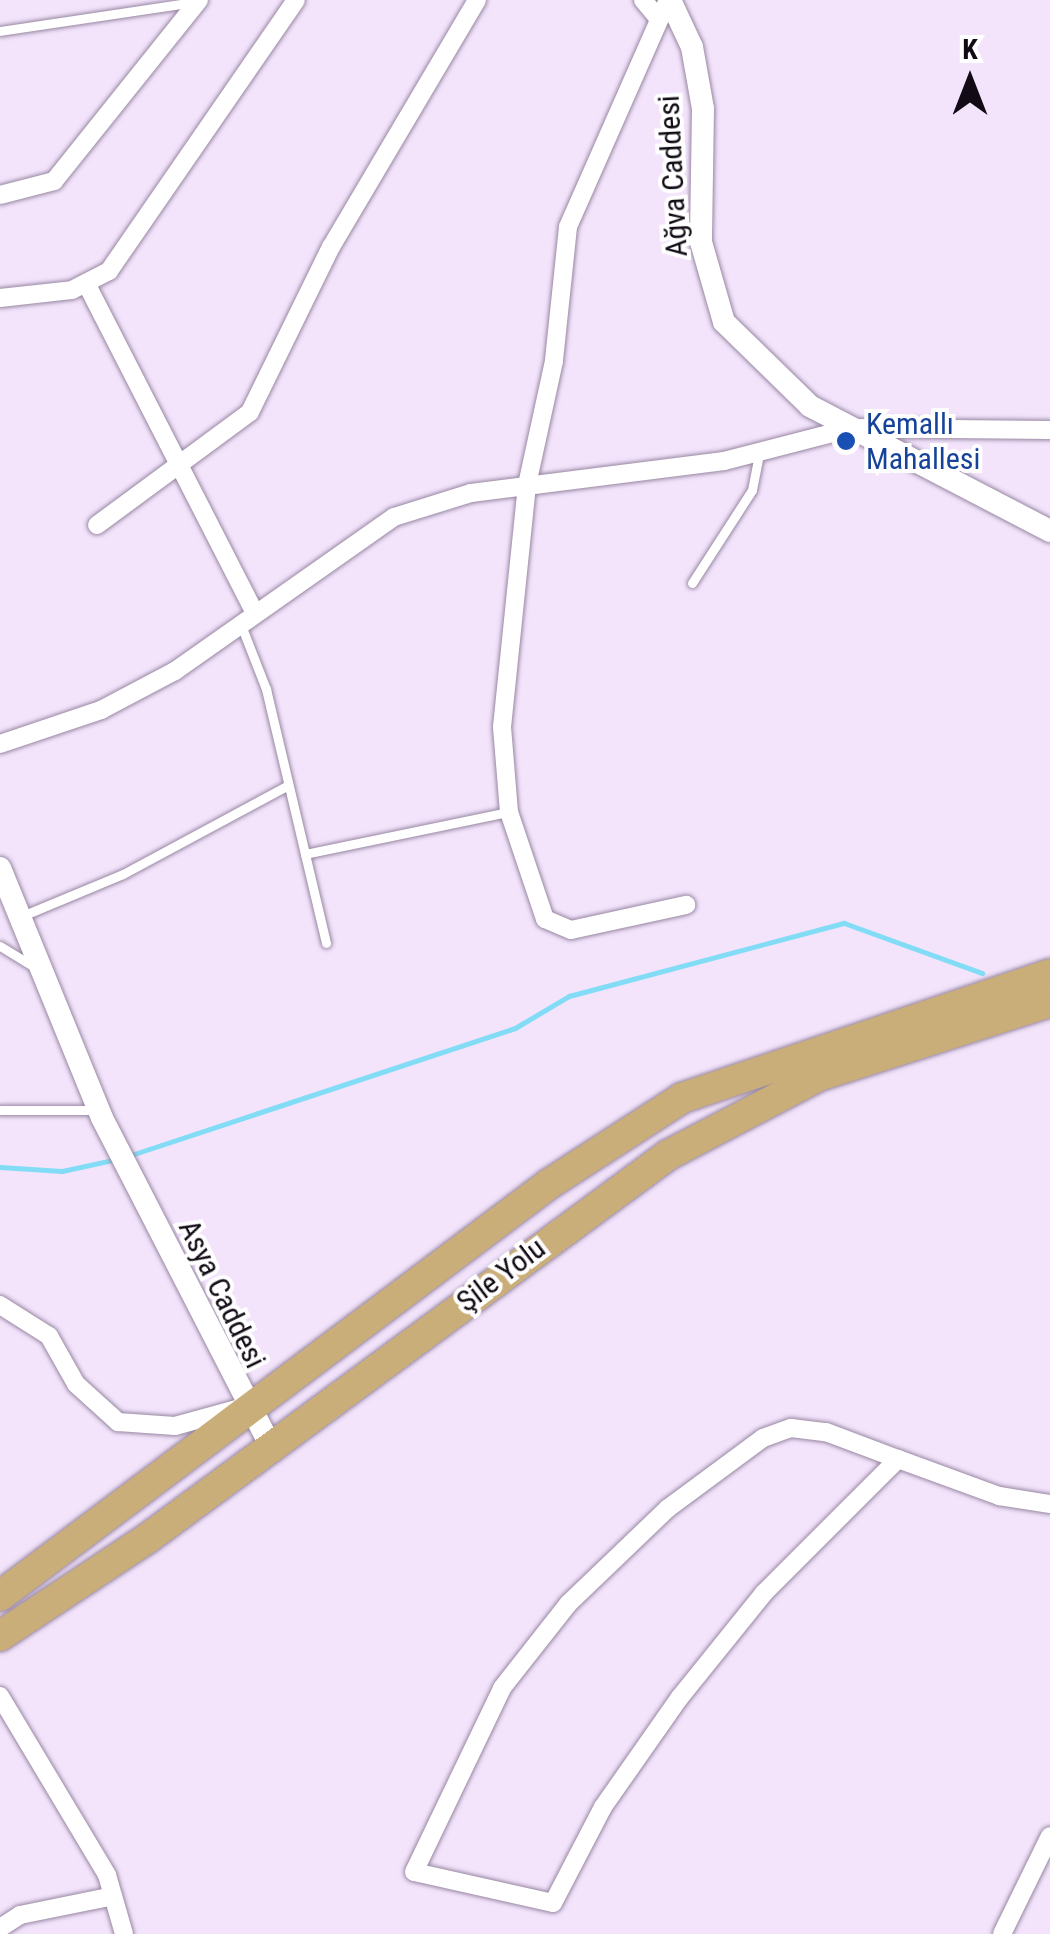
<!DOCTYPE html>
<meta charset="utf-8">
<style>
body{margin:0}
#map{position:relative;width:1050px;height:1934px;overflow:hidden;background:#f3e4fc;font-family:"Roboto Condensed",sans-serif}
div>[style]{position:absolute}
.stream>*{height:5px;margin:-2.5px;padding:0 2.5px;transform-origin:2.5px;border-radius:2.5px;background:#83dcf5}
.roads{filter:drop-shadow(0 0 2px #9887a2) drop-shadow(0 0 2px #9887a2)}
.service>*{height:9px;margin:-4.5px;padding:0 4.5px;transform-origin:4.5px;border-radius:4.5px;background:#fff}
.minor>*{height:18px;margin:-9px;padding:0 9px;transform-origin:9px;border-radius:9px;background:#fff}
.tertiary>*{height:22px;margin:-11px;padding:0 11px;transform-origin:11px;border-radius:11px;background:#fff}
.trunk>*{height:30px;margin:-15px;padding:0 15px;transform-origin:15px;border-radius:15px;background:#caae7a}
.dots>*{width:28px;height:28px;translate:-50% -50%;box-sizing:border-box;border:5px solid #fff;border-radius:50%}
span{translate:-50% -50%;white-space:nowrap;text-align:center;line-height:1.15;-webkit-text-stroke:8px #fff;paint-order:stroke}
.street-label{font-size:30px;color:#120b15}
.transit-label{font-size:30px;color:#164399}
.left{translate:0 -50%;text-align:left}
.north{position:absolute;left:920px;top:30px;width:100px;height:100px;-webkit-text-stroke:8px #fff;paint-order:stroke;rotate:0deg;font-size:28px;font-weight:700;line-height:40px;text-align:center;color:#120b15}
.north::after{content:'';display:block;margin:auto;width:35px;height:45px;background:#120b15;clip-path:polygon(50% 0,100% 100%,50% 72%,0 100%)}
</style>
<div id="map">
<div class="stream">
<div style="left:128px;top:1156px;width:408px;rotate:-18.3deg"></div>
<div style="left:515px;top:1028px;width:63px;rotate:-30.7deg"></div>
<div style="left:569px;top:996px;width:285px;rotate:-14.9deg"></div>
<div style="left:844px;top:923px;width:147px;rotate:19.9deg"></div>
<div style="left:0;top:1167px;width:62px;rotate:3.7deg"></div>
<div style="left:62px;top:1171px;width:56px;rotate:-12.3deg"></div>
</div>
<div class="roads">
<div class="service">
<div style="left:0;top:31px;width:197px;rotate:-8.5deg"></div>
<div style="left:692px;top:583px;width:111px;rotate:-57.2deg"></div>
<div style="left:752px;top:490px;width:37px;rotate:-79deg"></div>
<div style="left:241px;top:625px;width:69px;rotate:68.7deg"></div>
<div style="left:266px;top:689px;width:261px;rotate:76.7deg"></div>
<div style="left:305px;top:854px;width:207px;rotate:-11.7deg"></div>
<div style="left:22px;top:916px;width:109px;rotate:-22.6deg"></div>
<div style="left:123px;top:874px;width:187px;rotate:-28.3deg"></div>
<div style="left:0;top:946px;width:42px;rotate:31.4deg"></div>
<div style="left:0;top:1110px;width:97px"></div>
</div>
<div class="minor">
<div style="left:643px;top:0;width:25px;rotate:50deg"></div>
<div style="left:668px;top:0;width:248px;rotate:113.8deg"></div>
<div style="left:568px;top:227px;width:135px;rotate:96deg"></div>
<div style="left:554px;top:361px;width:127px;rotate:102.3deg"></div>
<div style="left:527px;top:485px;width:243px;rotate:95.9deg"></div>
<div style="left:502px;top:727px;width:85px;rotate:85.3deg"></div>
<div style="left:509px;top:812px;width:113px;rotate:71.4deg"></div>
<div style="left:545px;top:919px;width:28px;rotate:23deg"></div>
<div style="left:571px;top:930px;width:118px;rotate:-12.3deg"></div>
<div style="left:0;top:195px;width:56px;rotate:-14.5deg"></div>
<div style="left:54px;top:181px;width:232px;rotate:-51.3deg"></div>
<div style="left:86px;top:283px;width:369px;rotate:62.9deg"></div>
<div style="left:0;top:298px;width:72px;rotate:-6.3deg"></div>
<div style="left:72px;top:290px;width:42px;rotate:-27.2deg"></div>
<div style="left:109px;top:271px;width:329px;rotate:-55.4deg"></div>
<div style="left:97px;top:525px;width:190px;rotate:-36.4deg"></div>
<div style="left:250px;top:412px;width:184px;rotate:-63.9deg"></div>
<div style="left:331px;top:247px;width:287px;rotate:-59.4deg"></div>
<div style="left:0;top:744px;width:107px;rotate:-18.6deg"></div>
<div style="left:101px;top:710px;width:84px;rotate:-27.8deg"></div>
<div style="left:175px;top:671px;width:268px;rotate:-35.1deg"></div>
<div style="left:394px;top:517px;width:81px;rotate:-17.3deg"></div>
<div style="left:471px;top:493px;width:255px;rotate:-7.2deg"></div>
<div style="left:724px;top:461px;width:132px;rotate:-14.5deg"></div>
<div style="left:852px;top:428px;width:198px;rotate:0.6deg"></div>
<div style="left:0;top:1305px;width:58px;rotate:32.3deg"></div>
<div style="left:49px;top:1336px;width:55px;rotate:60.6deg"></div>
<div style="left:76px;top:1384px;width:57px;rotate:42.1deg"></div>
<div style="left:118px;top:1422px;width:57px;rotate:4deg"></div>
<div style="left:175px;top:1426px;width:67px;rotate:-15.5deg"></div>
<div style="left:898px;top:1459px;width:190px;rotate:135deg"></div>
<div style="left:764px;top:1593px;width:134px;rotate:128.9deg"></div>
<div style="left:680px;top:1697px;width:134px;rotate:125deg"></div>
<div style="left:603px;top:1807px;width:108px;rotate:117.5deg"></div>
<div style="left:553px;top:1903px;width:142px;rotate:-167.4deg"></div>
<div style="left:414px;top:1872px;width:204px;rotate:-64.4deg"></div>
<div style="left:502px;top:1688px;width:108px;rotate:-51.8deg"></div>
<div style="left:569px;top:1603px;width:136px;rotate:-43.8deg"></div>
<div style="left:667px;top:1509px;width:119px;rotate:-36.5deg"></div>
<div style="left:763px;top:1438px;width:30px;rotate:-20deg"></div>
<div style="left:791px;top:1428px;width:35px;rotate:7deg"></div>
<div style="left:826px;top:1432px;width:77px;rotate:20.6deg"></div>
<div style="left:898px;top:1459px;width:108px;rotate:20.1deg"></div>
<div style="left:999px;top:1496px;width:52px;rotate:8.9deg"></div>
<div style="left:0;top:1696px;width:209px;rotate:59.1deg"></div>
<div style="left:107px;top:1875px;width:61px;rotate:73.9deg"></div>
<div style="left:0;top:1928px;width:24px;rotate:-33deg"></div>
<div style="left:20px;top:1915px;width:95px;rotate:-11.5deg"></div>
<div style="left:1002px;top:1934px;width:109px;rotate:-63.9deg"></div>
</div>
<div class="tertiary">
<div style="left:670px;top:0;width:52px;rotate:64.9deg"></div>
<div style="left:692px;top:47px;width:63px;rotate:79.9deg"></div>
<div style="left:703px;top:109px;width:133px;rotate:90.9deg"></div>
<div style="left:701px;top:242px;width:83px;rotate:74deg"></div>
<div style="left:724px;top:322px;width:120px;rotate:44.3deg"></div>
<div style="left:810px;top:406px;width:271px;rotate:27.5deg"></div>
<div style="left:0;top:868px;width:270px;rotate:67.8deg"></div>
<div style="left:102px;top:1118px;width:370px;rotate:62.8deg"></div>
</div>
<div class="trunk">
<div style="left:0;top:1596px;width:686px;rotate:-36.89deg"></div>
<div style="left:549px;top:1184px;width:158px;rotate:-32.9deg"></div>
<div style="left:682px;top:1098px;width:388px;rotate:-18.6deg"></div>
<div style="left:0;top:1636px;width:178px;rotate:-33.5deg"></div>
<div style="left:148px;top:1538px;width:646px;rotate:-36.37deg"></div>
<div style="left:668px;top:1155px;width:170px;rotate:-27.6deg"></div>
<div style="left:819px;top:1076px;width:243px;rotate:-17.8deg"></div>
</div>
</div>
<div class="dots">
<div style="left:846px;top:441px;background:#1a4fb4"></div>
</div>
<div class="street-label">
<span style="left:673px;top:176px;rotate:-93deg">Ağva Caddesi</span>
<span style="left:501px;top:1275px;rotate:-37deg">Şile Yolu</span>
<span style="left:222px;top:1294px;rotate:64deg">Asya Caddesi</span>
</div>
<div class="transit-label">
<span class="left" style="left:866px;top:441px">Kemallı<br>Mahallesi</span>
</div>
<div class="north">K</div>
</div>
